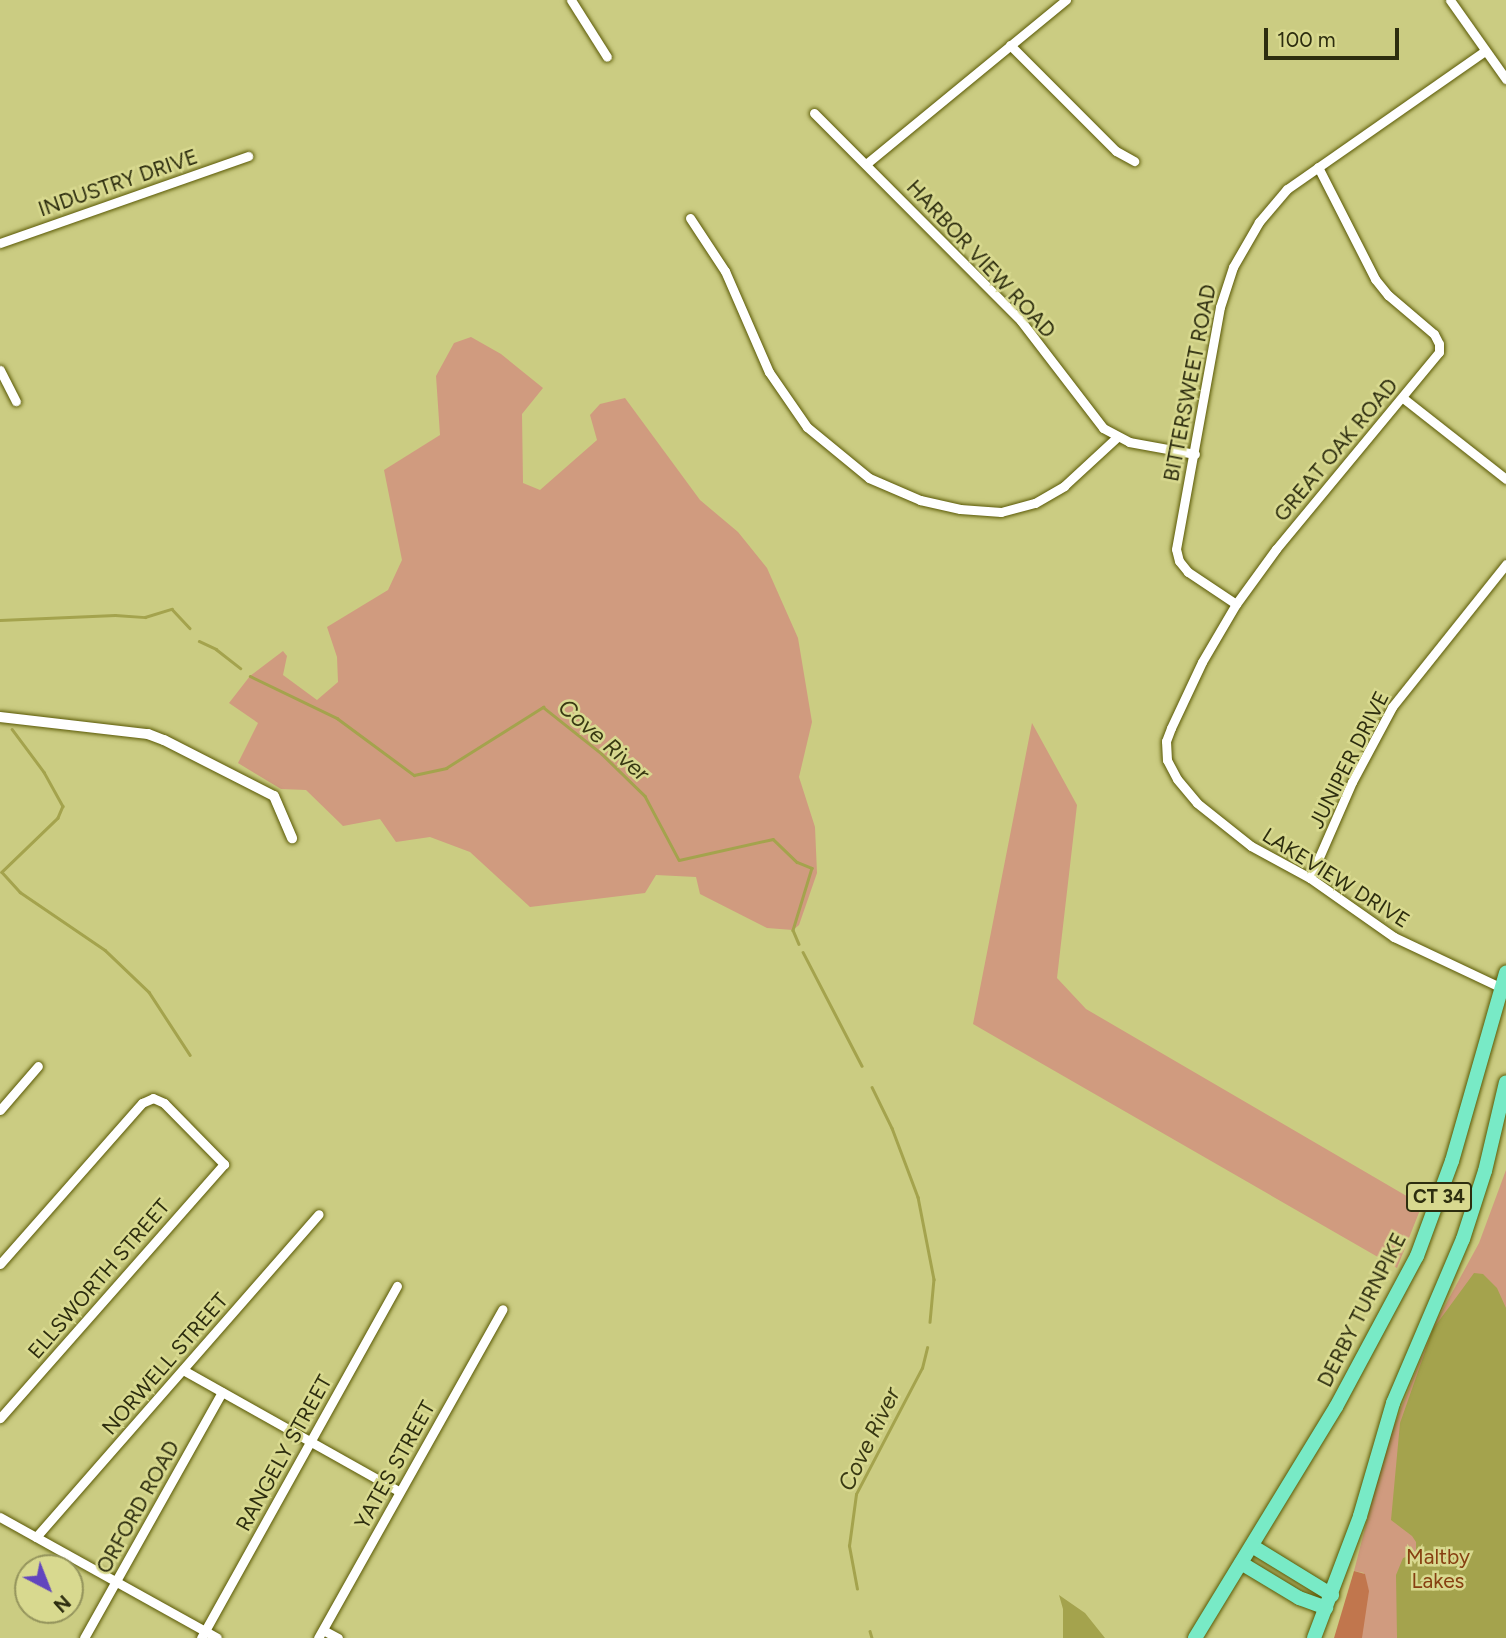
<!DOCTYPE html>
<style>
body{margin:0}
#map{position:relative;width:1506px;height:1638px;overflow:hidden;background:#cbcc82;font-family:Figtree,sans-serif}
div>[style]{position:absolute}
.green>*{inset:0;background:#d09b7f}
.forest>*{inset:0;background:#c1764d}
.water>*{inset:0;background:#a4a34d}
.stream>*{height:2.5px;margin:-1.25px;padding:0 1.25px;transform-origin:1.25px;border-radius:1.25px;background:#a4a34d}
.roads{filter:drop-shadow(0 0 2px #5a5905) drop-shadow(0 0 2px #5a5905)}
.minor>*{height:9px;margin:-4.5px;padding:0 4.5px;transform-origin:4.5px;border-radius:4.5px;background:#fff}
.tertiary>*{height:10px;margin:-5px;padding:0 5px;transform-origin:5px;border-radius:5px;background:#fff}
.trunk>*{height:14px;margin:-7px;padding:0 7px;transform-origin:7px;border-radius:7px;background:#78eac6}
span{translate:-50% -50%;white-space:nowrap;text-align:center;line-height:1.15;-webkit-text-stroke:5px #d8d98f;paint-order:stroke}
.shield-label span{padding:2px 5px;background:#d8d98f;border:2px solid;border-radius:5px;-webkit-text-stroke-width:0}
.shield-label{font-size:19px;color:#2d2d0f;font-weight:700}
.street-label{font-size:21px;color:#2d2d0f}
.park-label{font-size:21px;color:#874011}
.water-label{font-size:23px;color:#393913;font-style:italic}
.north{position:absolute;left:14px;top:1554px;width:70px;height:70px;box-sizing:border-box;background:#d8d98f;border:2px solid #94945c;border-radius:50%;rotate:138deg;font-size:19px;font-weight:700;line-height:28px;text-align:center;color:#2d2d0f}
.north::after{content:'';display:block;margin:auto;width:24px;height:32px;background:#6246be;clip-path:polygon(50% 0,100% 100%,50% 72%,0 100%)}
.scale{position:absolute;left:1264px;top:28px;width:135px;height:32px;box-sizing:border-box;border:4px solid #2d2d0f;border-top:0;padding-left:9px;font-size:21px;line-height:24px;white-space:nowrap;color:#2d2d0f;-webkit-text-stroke:5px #d8d98f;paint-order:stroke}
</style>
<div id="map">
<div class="green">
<div style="clip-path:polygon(471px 337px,501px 354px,543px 388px,522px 414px,523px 483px,540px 490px,597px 440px,590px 415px,600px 404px,625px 398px,700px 500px,738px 532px,767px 568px,798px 638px,812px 722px,799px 777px,815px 827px,817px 873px,799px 925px,793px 930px,767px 928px,700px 894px,696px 877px,656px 875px,645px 893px,530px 907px,470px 852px,430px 837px,396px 842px,380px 819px,343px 826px,306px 790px,281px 789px,238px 763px,258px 723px,229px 703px,250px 676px,283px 651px,287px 656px,283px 675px,317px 700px,338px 682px,337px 657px,327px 627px,388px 590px,402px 560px,384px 470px,440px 435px,436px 376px,454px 343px)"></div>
<div style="clip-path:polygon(1032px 723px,1077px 805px,1057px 978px,1086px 1009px,1422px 1205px,1397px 1268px,973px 1024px)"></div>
<div style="clip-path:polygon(1506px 1170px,1506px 1638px,1338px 1638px,1364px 1573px,1354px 1571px,1386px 1446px,1435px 1324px,1479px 1243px)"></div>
</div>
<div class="forest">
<div style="clip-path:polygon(1354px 1571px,1365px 1574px,1369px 1591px,1362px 1638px,1334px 1638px)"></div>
</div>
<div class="water">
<div style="clip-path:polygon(1474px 1273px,1483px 1274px,1497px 1288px,1506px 1308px,1506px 1638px,1397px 1638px,1396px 1575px,1403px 1558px,1416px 1554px,1416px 1542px,1412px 1536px,1391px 1520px,1400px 1423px,1433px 1329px)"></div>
<div style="clip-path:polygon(1059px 1595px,1085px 1613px,1105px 1638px,1063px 1638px,1063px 1609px)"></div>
</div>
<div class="stream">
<div style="left:0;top:620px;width:115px;rotate:-2.5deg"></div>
<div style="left:115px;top:615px;width:30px;rotate:4deg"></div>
<div style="left:145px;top:617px;width:28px;rotate:-17deg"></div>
<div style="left:172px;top:609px;width:26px;rotate:47deg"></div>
<div style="left:199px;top:641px;width:19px;rotate:25deg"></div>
<div style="left:216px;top:649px;width:31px;rotate:38deg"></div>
<div style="left:250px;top:676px;width:97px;rotate:25.8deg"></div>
<div style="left:337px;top:718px;width:96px;rotate:36.5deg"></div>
<div style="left:414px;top:775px;width:33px;rotate:-12deg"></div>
<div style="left:446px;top:768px;width:115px;rotate:-32.2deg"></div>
<div style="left:543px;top:707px;width:75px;rotate:38.5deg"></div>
<div style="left:602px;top:754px;width:60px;rotate:44.3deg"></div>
<div style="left:645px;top:796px;width:72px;rotate:62deg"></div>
<div style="left:679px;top:860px;width:96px;rotate:-12.6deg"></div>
<div style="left:773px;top:839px;width:33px;rotate:44deg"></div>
<div style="left:797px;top:862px;width:16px;rotate:22deg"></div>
<div style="left:812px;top:868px;width:65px;rotate:107deg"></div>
<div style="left:793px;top:930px;width:15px;rotate:67deg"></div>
<div style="left:12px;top:729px;width:54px;rotate:53.3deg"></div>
<div style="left:44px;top:772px;width:39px;rotate:61deg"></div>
<div style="left:63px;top:806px;width:13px;rotate:113deg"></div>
<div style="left:58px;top:818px;width:78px;rotate:136deg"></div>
<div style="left:2px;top:872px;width:27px;rotate:48deg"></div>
<div style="left:20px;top:892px;width:103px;rotate:34.3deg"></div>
<div style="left:105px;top:950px;width:61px;rotate:43.7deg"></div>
<div style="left:149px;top:992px;width:75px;rotate:56.9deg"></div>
<div style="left:803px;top:952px;width:128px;rotate:62.6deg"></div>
<div style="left:872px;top:1087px;width:46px;rotate:64deg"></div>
<div style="left:892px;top:1128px;width:74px;rotate:69.4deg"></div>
<div style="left:918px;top:1197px;width:84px;rotate:79deg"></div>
<div style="left:934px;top:1279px;width:43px;rotate:95.3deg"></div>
<div style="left:857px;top:1589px;width:44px;rotate:-100.5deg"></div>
<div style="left:849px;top:1546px;width:52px;rotate:-82.3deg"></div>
<div style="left:856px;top:1494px;width:142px;rotate:-62.4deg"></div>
<div style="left:922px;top:1368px;width:21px;rotate:-76deg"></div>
<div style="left:870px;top:1631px;width:7px;rotate:74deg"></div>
</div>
<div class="roads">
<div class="minor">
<div style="left:571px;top:0;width:67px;rotate:57.7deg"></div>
<div style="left:1450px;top:0;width:97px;rotate:54.7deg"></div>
<div style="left:1010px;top:45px;width:150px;rotate:45deg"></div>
<div style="left:1116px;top:151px;width:21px;rotate:29deg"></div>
<div style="left:814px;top:113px;width:293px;rotate:45.1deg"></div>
<div style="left:1021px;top:321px;width:135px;rotate:52.5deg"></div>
<div style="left:1103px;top:428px;width:30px;rotate:28deg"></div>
<div style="left:1129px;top:442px;width:67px;rotate:10.3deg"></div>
<div style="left:866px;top:164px;width:259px;rotate:-39.4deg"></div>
<div style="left:1318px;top:167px;width:126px;rotate:63deg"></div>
<div style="left:1375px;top:279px;width:21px;rotate:51deg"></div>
<div style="left:1388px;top:295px;width:60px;rotate:40.3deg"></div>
<div style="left:1434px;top:334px;width:11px;rotate:63deg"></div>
<div style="left:1439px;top:344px;width:8px;rotate:90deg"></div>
<div style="left:1439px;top:352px;width:256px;rotate:129.6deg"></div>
<div style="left:1276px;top:549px;width:68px;rotate:126deg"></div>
<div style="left:1236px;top:604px;width:67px;rotate:120.4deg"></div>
<div style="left:1202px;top:662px;width:73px;rotate:115.2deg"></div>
<div style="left:1171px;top:728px;width:14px;rotate:111deg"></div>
<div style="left:1166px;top:741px;width:19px;rotate:87deg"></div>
<div style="left:1167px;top:760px;width:21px;rotate:62deg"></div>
<div style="left:1177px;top:779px;width:31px;rotate:50deg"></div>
<div style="left:1197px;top:803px;width:69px;rotate:38.5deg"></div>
<div style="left:1251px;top:846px;width:67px;rotate:28.5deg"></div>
<div style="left:1310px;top:878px;width:103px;rotate:35.1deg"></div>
<div style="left:1394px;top:937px;width:119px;rotate:25.3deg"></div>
<div style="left:690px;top:218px;width:64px;rotate:56.6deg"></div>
<div style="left:725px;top:271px;width:110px;rotate:66.5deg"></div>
<div style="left:769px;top:372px;width:67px;rotate:55.4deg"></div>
<div style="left:807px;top:427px;width:80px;rotate:39.4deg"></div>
<div style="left:869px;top:478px;width:56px;rotate:23.3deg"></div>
<div style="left:920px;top:500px;width:41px;rotate:12.7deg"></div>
<div style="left:960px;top:509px;width:41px;rotate:4.2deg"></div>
<div style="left:1001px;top:512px;width:35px;rotate:-15deg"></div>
<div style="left:1035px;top:503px;width:34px;rotate:-30deg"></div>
<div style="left:1064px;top:486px;width:71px;rotate:-42.7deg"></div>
<div style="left:0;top:243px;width:263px;rotate:-19.3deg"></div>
<div style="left:0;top:370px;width:35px;rotate:63deg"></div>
<div style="left:1403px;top:398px;width:131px;rotate:38.2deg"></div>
<div style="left:1236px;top:604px;width:58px;rotate:-146.3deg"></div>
<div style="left:1188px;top:572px;width:14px;rotate:-129deg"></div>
<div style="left:1179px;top:561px;width:12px;rotate:-104deg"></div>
<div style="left:1176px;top:549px;width:246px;rotate:-79.7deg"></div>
<div style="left:1220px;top:307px;width:42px;rotate:-72deg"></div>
<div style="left:1233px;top:267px;width:52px;rotate:-60deg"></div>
<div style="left:1259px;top:222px;width:43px;rotate:-49.7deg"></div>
<div style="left:1287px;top:189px;width:241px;rotate:-34.9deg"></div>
<div style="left:1310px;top:878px;width:105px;rotate:-66.4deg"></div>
<div style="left:1352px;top:782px;width:85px;rotate:-61.9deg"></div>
<div style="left:1392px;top:707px;width:183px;rotate:-51.4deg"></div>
<div style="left:0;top:1110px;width:58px;rotate:-49.2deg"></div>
<div style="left:0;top:1264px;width:215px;rotate:-48.6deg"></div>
<div style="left:142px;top:1103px;width:12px;rotate:-24deg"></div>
<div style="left:153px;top:1098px;width:12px;rotate:24deg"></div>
<div style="left:164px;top:1103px;width:86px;rotate:45.5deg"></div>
<div style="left:224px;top:1164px;width:339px;rotate:131.4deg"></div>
<div style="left:183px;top:1370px;width:248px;rotate:29.3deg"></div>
<div style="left:0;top:1517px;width:248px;rotate:29.1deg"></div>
<div style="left:36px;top:1537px;width:429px;rotate:-48.8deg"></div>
<div style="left:323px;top:1630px;width:17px;rotate:28deg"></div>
<div style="left:84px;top:1638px;width:282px;rotate:-60.7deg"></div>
<div style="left:201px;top:1638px;width:403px;rotate:-60.9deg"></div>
<div style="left:318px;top:1638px;width:377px;rotate:-60.7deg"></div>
</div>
<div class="tertiary">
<div style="left:0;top:717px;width:149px;rotate:6.6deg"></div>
<div style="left:148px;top:734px;width:17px;rotate:21deg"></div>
<div style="left:164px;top:740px;width:123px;rotate:27deg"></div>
<div style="left:274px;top:796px;width:46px;rotate:66.8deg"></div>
</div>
<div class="trunk">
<div style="left:1252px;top:1546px;width:94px;rotate:31.5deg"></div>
<div style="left:1241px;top:1563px;width:68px;rotate:31.1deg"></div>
<div style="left:1299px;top:1598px;width:29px;rotate:20deg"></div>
<div style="left:1195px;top:1638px;width:271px;rotate:-58.6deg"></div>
<div style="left:1336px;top:1407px;width:171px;rotate:-61.8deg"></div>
<div style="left:1417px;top:1256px;width:101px;rotate:-69.8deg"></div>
<div style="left:1452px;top:1161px;width:196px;rotate:-74deg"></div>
<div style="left:1314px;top:1638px;width:130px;rotate:-69.3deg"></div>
<div style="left:1360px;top:1516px;width:118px;rotate:-73.7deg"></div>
<div style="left:1393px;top:1403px;width:178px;rotate:-66.9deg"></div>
<div style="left:1463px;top:1239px;width:71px;rotate:-72.1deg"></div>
<div style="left:1485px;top:1171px;width:91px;rotate:-76.7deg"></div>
</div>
</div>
<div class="shield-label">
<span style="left:1439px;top:1197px">CT 34</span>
</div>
<div class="street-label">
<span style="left:118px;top:183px;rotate:-19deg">INDUSTRY DRIVE</span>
<span style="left:981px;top:259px;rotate:47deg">HARBOR VIEW ROAD</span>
<span style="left:1190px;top:383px;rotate:-79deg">BITTERSWEET ROAD</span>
<span style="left:1336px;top:450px;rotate:-50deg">GREAT OAK ROAD</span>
<span style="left:1349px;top:760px;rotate:-63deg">JUNIPER DRIVE</span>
<span style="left:1336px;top:878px;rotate:32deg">LAKEVIEW DRIVE</span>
<span style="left:99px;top:1279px;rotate:-49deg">ELLSWORTH STREET</span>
<span style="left:1362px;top:1310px;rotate:-63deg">DERBY TURNPIKE</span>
<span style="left:165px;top:1364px;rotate:-49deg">NORWELL STREET</span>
<span style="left:284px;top:1453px;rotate:-61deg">RANGELY STREET</span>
<span style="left:395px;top:1465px;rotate:-61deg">YATES STREET</span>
<span style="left:138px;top:1507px;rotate:-61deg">ORFORD ROAD</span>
</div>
<div class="park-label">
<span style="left:1438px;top:1569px">Maltby<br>Lakes</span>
</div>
<div class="water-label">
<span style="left:604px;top:740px;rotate:41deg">Cove River</span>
<span style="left:869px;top:1439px;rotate:-64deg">Cove River</span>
</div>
<div class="north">N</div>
<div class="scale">100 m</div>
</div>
